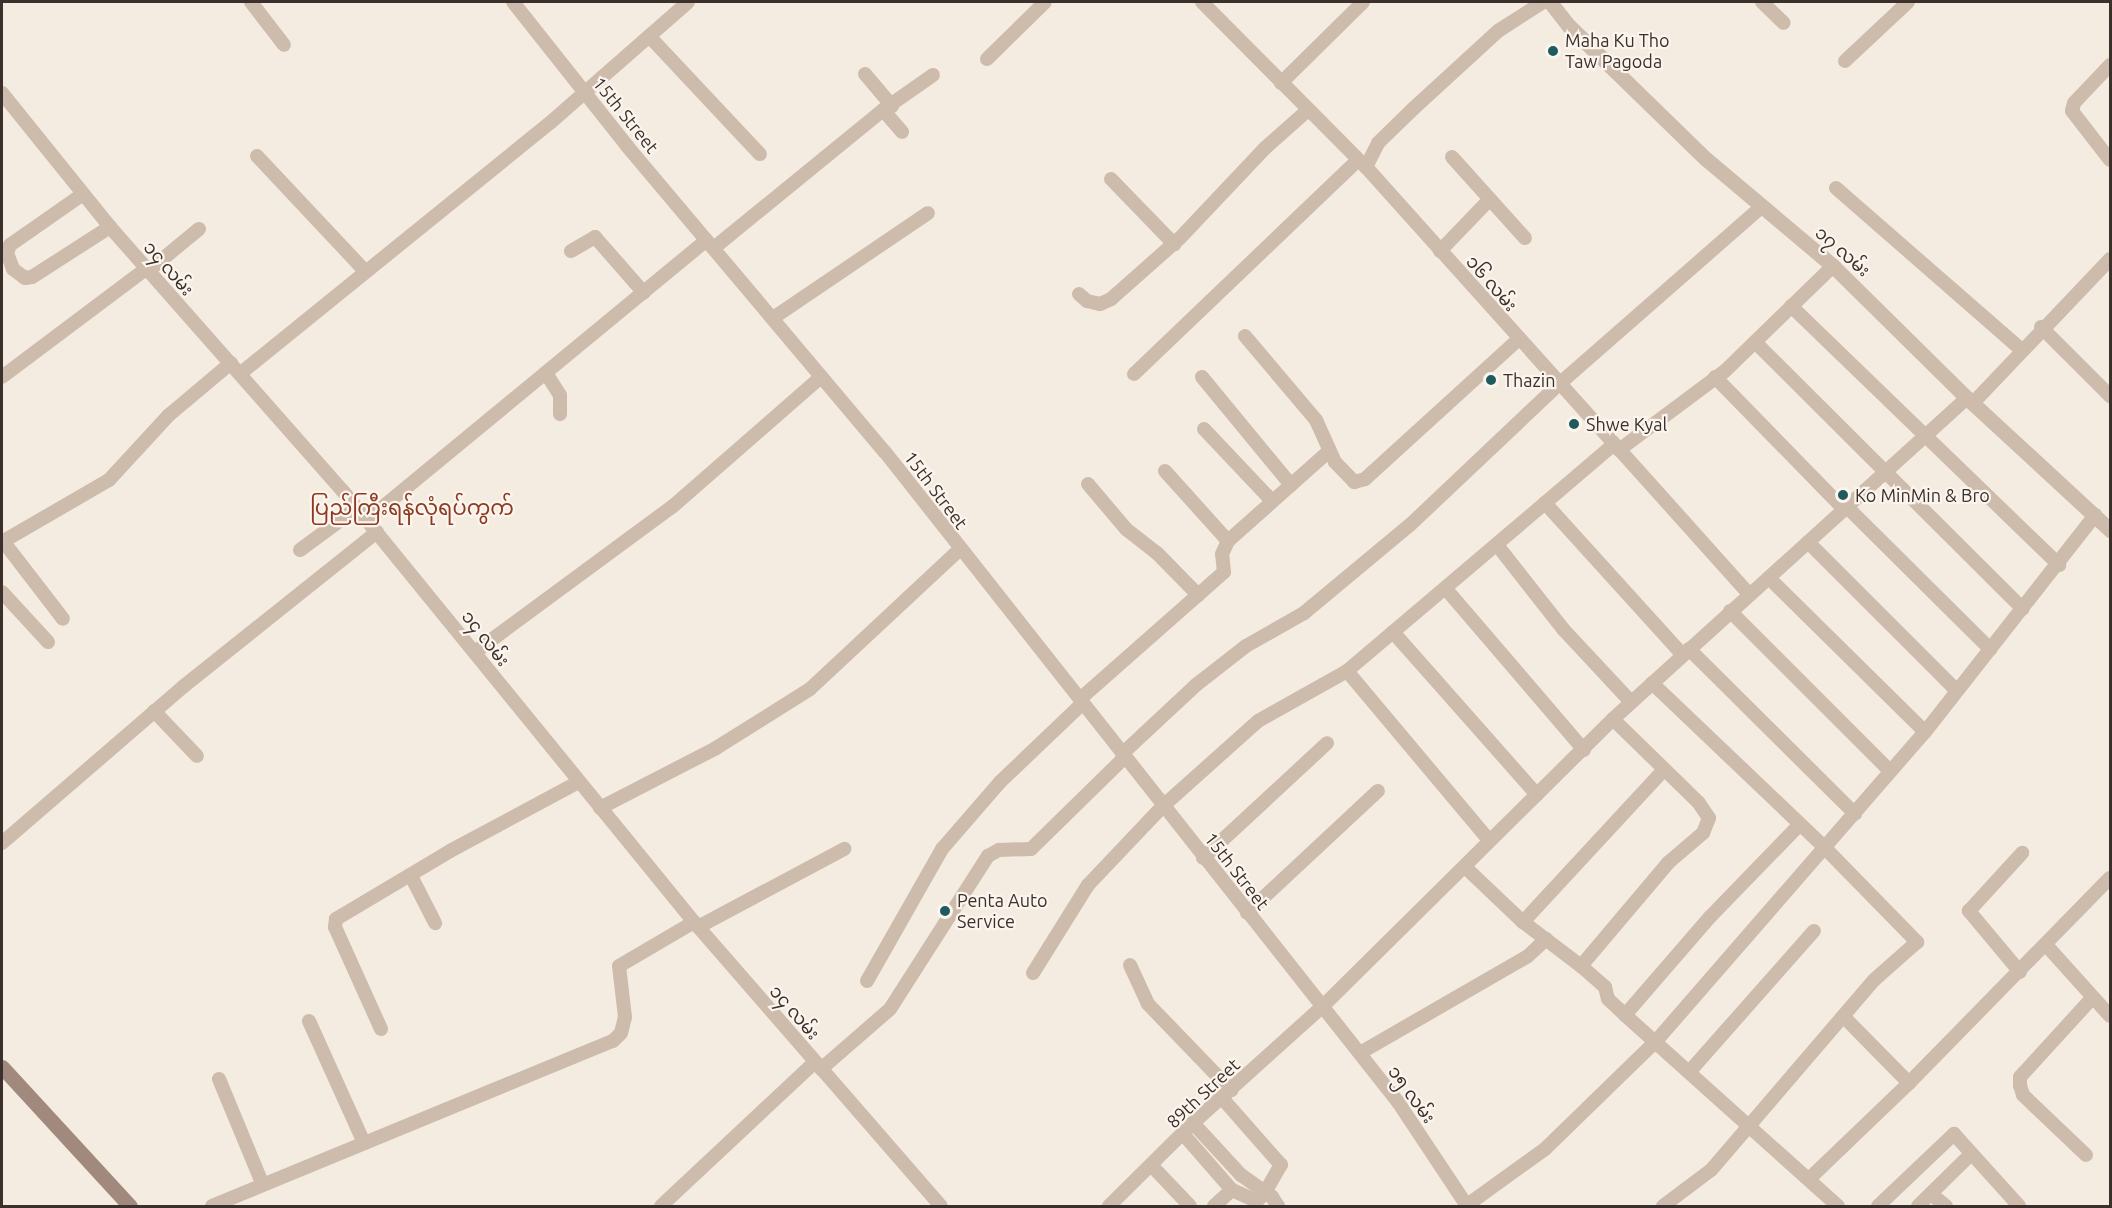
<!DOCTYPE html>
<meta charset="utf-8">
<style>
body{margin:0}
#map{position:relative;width:2112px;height:1208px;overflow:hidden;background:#f4ebe1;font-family:Ubuntu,"Noto Sans Myanmar",sans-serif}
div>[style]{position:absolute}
.minor>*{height:14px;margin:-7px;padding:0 7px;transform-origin:7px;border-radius:7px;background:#cdbbac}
.tertiary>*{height:15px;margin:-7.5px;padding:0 7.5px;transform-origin:7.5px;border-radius:7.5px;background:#cdbbac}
.secondary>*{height:15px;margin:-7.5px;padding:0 7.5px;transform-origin:7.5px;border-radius:7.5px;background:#a18a7d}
.dots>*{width:16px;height:16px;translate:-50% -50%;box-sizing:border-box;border:3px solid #fbf5ee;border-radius:50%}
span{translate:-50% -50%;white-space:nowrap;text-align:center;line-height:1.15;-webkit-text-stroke:4.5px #fbf5ee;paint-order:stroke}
.poi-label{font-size:18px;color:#3b302b}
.left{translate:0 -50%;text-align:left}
.street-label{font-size:18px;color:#3b302b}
.quarter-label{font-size:21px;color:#8c3b22}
.frame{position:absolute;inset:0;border:3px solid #3b302b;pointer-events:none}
</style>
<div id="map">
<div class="minor">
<div style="left:251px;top:2px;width:54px;rotate:52.5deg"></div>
<div style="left:513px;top:2px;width:184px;rotate:51.6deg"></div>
<div style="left:627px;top:146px;width:400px;rotate:49.9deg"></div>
<div style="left:885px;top:452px;width:828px;rotate:51.72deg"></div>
<div style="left:1398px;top:1102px;width:125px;rotate:56.4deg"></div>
<div style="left:1202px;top:2px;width:233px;rotate:45.2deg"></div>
<div style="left:1366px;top:167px;width:574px;rotate:48.11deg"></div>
<div style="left:1762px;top:2px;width:30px;rotate:44deg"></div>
<div style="left:649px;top:36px;width:162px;rotate:46.8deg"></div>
<div style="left:987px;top:59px;width:81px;rotate:-44.5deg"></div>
<div style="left:1845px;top:61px;width:86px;rotate:-43.1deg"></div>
<div style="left:2110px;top:65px;width:52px;rotate:133.5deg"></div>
<div style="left:2074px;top:103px;width:8px;rotate:104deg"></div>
<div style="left:2072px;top:111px;width:62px;rotate:52.2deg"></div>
<div style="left:865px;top:74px;width:42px;rotate:49.8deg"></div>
<div style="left:1281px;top:83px;width:115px;rotate:-44.6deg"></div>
<div style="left:2px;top:93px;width:172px;rotate:51.1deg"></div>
<div style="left:110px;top:227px;width:351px;rotate:48.6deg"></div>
<div style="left:342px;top:490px;width:557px;rotate:50.83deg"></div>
<div style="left:694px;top:922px;width:376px;rotate:49deg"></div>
<div style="left:883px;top:110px;width:29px;rotate:49deg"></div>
<div style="left:257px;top:156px;width:158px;rotate:46.8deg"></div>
<div style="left:1452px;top:157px;width:109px;rotate:48deg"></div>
<div style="left:1366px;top:167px;width:27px;rotate:-63deg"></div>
<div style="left:1378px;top:143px;width:50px;rotate:-44.2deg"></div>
<div style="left:1414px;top:108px;width:114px;rotate:-42.5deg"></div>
<div style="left:1498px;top:31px;width:54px;rotate:-32.8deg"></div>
<div style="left:1111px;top:179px;width:91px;rotate:45.9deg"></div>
<div style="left:1836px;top:188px;width:247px;rotate:41.1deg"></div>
<div style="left:83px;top:194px;width:89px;rotate:145.1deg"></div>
<div style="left:10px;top:245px;width:9px;rotate:111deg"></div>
<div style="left:7px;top:253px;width:17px;rotate:69deg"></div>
<div style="left:13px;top:269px;width:15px;rotate:37deg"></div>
<div style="left:25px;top:278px;width:7px;rotate:-8deg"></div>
<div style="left:32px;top:277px;width:93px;rotate:-32.7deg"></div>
<div style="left:715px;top:247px;width:217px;rotate:-39.2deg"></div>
<div style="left:883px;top:110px;width:61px;rotate:-35deg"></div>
<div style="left:571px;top:251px;width:28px;rotate:-30deg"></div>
<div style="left:595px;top:237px;width:74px;rotate:48.8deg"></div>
<div style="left:1440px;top:251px;width:72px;rotate:-46.1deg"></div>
<div style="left:148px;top:271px;width:66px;rotate:-39.5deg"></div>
<div style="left:1079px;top:294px;width:11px;rotate:41deg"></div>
<div style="left:1087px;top:301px;width:13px;rotate:13deg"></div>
<div style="left:1100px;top:304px;width:12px;rotate:-24deg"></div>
<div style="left:1111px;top:299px;width:92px;rotate:-41.5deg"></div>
<div style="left:1180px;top:238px;width:124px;rotate:-46.6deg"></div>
<div style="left:1265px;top:148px;width:57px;rotate:-41.5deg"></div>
<div style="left:1791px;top:306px;width:373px;rotate:44deg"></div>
<div style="left:773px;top:318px;width:187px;rotate:-34.1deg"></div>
<div style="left:2041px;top:327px;width:98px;rotate:45deg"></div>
<div style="left:1245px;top:336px;width:110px;rotate:49.8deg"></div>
<div style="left:1316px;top:420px;width:46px;rotate:65.7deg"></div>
<div style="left:1335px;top:462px;width:28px;rotate:46deg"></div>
<div style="left:1354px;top:482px;width:11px;rotate:-15deg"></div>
<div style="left:1365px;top:479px;width:207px;rotate:-42.3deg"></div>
<div style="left:1755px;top:342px;width:378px;rotate:44.9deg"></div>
<div style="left:241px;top:373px;width:399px;rotate:-39deg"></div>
<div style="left:551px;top:122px;width:182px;rotate:-41.2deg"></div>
<div style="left:546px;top:373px;width:26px;rotate:58deg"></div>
<div style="left:560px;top:395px;width:19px;rotate:90deg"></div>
<div style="left:1134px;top:374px;width:310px;rotate:-43.7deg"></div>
<div style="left:2px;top:377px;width:180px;rotate:-36.9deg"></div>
<div style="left:1202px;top:377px;width:140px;rotate:50.5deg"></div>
<div style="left:1715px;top:377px;width:185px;rotate:45.7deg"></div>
<div style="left:1973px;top:403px;width:199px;rotate:-46.4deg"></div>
<div style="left:1204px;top:429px;width:99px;rotate:46.6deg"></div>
<div style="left:1619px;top:450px;width:132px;rotate:-36.7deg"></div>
<div style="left:1725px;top:371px;width:151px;rotate:-44.2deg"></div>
<div style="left:1165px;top:471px;width:94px;rotate:48deg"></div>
<div style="left:1088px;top:484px;width:59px;rotate:49.8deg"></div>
<div style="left:1126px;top:529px;width:39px;rotate:38deg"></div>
<div style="left:1157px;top:553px;width:59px;rotate:45.7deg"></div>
<div style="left:1545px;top:503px;width:89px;rotate:-40.5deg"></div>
<div style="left:1847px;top:507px;width:202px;rotate:44.8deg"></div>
<div style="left:367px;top:520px;width:440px;rotate:-39.5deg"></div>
<div style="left:3px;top:541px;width:98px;rotate:52.4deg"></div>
<div style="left:2px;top:542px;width:124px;rotate:-30.1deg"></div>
<div style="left:109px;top:480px;width:88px;rotate:-47.3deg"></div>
<div style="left:169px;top:415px;width:81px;rotate:-40deg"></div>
<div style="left:1808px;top:542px;width:209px;rotate:45deg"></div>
<div style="left:1497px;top:545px;width:107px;rotate:51.8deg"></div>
<div style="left:1563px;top:629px;width:100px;rotate:47deg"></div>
<div style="left:300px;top:550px;width:71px;rotate:-36.4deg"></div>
<div style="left:1769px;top:578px;width:219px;rotate:44.6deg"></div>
<div style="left:1446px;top:589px;width:212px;rotate:49.4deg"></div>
<div style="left:2px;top:592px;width:68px;rotate:47.4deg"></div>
<div style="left:1730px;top:611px;width:225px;rotate:45deg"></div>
<div style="left:1393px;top:632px;width:217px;rotate:48.5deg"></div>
<div style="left:1689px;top:649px;width:234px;rotate:44.8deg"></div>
<div style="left:475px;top:652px;width:245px;rotate:-36.4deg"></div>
<div style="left:672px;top:507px;width:198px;rotate:-41.1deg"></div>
<div style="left:1347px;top:671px;width:221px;rotate:50deg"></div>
<div style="left:1652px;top:683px;width:239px;rotate:43.6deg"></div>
<div style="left:1825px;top:848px;width:132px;rotate:45.6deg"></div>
<div style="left:1917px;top:942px;width:57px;rotate:138.5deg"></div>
<div style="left:1874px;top:980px;width:250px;rotate:130.6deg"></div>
<div style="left:1711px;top:1170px;width:60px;rotate:143.1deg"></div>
<div style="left:1080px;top:699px;width:192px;rotate:-41.4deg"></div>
<div style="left:1224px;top:572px;width:18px;rotate:-96deg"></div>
<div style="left:1222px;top:554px;width:14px;rotate:-65deg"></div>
<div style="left:1228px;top:541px;width:135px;rotate:-41.7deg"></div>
<div style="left:154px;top:711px;width:62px;rotate:46.3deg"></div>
<div style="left:1122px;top:754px;width:101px;rotate:-43deg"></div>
<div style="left:1196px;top:685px;width:63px;rotate:-38deg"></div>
<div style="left:1246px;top:646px;width:67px;rotate:-29.6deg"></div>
<div style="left:1304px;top:613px;width:139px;rotate:-39.8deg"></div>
<div style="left:1411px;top:524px;width:202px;rotate:-43.4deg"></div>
<div style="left:1558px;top:385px;width:269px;rotate:-41.2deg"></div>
<div style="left:600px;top:808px;width:131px;rotate:-27.3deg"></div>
<div style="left:716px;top:748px;width:111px;rotate:-32.1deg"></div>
<div style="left:810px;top:689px;width:204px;rotate:-43deg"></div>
<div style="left:2px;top:843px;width:240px;rotate:-40.8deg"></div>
<div style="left:184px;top:686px;width:247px;rotate:-38.6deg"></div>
<div style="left:1203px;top:858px;width:169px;rotate:-42.8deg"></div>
<div style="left:1465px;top:867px;width:80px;rotate:43.5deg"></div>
<div style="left:1523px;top:922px;width:73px;rotate:37.2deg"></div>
<div style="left:1581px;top:966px;width:32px;rotate:41deg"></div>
<div style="left:1605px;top:987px;width:12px;rotate:76deg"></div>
<div style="left:1608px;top:999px;width:23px;rotate:43deg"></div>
<div style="left:1625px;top:1015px;width:286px;rotate:41.9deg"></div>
<div style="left:411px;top:876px;width:53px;rotate:62.9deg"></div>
<div style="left:1247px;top:913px;width:179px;rotate:-43deg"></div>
<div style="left:1523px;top:922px;width:207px;rotate:-47.2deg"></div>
<div style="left:698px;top:927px;width:166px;rotate:-28.1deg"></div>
<div style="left:2047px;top:946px;width:94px;rotate:48deg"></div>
<div style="left:1130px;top:965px;width:43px;rotate:65.2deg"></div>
<div style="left:1148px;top:1004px;width:120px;rotate:46deg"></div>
<div style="left:1581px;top:966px;width:136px;rotate:-49.8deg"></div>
<div style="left:1669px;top:862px;width:45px;rotate:-40.5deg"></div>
<div style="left:1703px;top:833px;width:16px;rotate:-68deg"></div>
<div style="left:1709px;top:818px;width:18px;rotate:-124deg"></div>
<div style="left:1699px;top:803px;width:120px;rotate:-135.7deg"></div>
<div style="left:2020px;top:972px;width:80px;rotate:-129.9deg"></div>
<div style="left:1969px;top:911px;width:79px;rotate:-47.6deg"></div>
<div style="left:1033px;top:973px;width:104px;rotate:-58deg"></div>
<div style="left:1088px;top:885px;width:109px;rotate:-46.5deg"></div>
<div style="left:1163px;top:806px;width:127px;rotate:-41.8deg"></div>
<div style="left:1258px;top:721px;width:102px;rotate:-29.3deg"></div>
<div style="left:1347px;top:671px;width:260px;rotate:-40.3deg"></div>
<div style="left:1545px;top:503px;width:205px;rotate:47.8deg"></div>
<div style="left:867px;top:981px;width:152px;rotate:-60.4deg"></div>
<div style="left:942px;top:849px;width:89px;rotate:-49.1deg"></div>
<div style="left:1000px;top:782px;width:115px;rotate:-43.6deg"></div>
<div style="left:1625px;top:1015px;width:130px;rotate:-49.1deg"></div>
<div style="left:1710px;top:917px;width:129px;rotate:-45.9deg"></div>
<div style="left:309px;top:1021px;width:134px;rotate:65.7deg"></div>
<div style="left:381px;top:1029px;width:112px;rotate:-114.3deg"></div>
<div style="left:335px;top:927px;width:8px;rotate:-83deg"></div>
<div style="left:336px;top:919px;width:133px;rotate:-30.8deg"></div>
<div style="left:450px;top:851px;width:144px;rotate:-28.2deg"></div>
<div style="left:1360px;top:1053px;width:194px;rotate:-30deg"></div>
<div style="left:1528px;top:956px;width:25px;rotate:-43deg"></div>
<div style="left:821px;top:1069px;width:91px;rotate:-41deg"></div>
<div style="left:890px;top:1009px;width:182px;rotate:-57.4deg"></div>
<div style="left:988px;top:856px;width:13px;rotate:-29deg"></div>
<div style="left:999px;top:850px;width:32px;rotate:-2deg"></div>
<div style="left:1031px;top:849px;width:132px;rotate:-44.4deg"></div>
<div style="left:1690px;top:1071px;width:187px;rotate:-48.5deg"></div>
<div style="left:219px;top:1079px;width:113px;rotate:67.5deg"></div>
<div style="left:1909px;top:1083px;width:287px;rotate:-45.6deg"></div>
<div style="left:1193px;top:1123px;width:71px;rotate:47.3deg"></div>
<div style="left:1241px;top:1175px;width:38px;rotate:35deg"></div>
<div style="left:1272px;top:1197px;width:11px;rotate:56deg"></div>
<div style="left:1184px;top:1135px;width:73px;rotate:48.9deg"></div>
<div style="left:1232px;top:1190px;width:27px;rotate:24deg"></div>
<div style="left:1257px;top:1201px;width:10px;rotate:-45deg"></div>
<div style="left:1264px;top:1194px;width:34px;rotate:-60deg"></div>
<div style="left:1281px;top:1165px;width:89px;rotate:-131.4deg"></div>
<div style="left:2086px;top:1155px;width:87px;rotate:-136.4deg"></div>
<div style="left:2023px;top:1095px;width:10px;rotate:-107deg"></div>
<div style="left:2020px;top:1085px;width:8px;rotate:-90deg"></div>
<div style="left:2020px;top:1077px;width:108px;rotate:-47.6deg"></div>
<div style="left:1152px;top:1166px;width:55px;rotate:46.5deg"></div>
<div style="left:1809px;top:1179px;width:139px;rotate:-43.8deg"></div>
<div style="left:1909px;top:1083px;width:91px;rotate:-134.6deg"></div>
<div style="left:1931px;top:1194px;width:19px;rotate:39deg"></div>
<div style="left:212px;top:1206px;width:434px;rotate:-22.4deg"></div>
<div style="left:613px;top:1041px;width:11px;rotate:-45deg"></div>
<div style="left:621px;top:1033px;width:16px;rotate:-76deg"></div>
<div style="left:625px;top:1017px;width:51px;rotate:-96.7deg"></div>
<div style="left:619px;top:966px;width:87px;rotate:-30.4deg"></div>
<div style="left:661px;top:1206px;width:211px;rotate:-43.1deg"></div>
<div style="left:1109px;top:1206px;width:118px;rotate:-44.7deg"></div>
<div style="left:1193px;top:1123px;width:173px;rotate:-42deg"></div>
<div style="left:1322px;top:1007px;width:409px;rotate:-44.7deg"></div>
<div style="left:1613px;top:719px;width:478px;rotate:-42.2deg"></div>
<div style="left:1214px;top:1206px;width:24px;rotate:-42deg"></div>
<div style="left:1466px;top:1206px;width:97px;rotate:-35.8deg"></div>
<div style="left:1545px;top:1149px;width:156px;rotate:-44.2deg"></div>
<div style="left:1657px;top:1040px;width:408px;rotate:-49deg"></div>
<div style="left:1925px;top:732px;width:276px;rotate:-51.9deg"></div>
<div style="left:1878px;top:1206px;width:105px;rotate:-43.5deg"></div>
<div style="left:1954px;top:1134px;width:97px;rotate:47.9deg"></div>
<div style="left:1918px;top:1206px;width:74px;rotate:-44.5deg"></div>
</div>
<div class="tertiary">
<div style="left:1550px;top:2px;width:31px;rotate:52deg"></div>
<div style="left:1569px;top:26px;width:191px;rotate:44.2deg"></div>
<div style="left:1706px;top:159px;width:166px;rotate:40.1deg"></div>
<div style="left:1833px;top:266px;width:188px;rotate:44.6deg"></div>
<div style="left:1967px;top:398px;width:195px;rotate:42.7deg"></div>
</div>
<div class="secondary">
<div style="left:2px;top:1067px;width:189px;rotate:47.4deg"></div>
</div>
<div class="dots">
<div style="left:1553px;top:51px;background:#1f5a5e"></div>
<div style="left:1491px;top:380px;background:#1f5a5e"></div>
<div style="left:1574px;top:424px;background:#1f5a5e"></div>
<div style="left:1843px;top:495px;background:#1f5a5e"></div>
<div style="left:945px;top:911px;background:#1f5a5e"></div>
</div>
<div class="poi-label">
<span class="left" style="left:1565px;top:51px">Maha Ku Tho<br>Taw Pagoda</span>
<span class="left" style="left:1503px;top:380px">Thazin</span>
<span class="left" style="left:1586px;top:424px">Shwe Kyal</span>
<span class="left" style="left:1855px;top:495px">Ko MinMin &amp; Bro</span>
<span class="left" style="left:957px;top:911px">Penta Auto<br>Service</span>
</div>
<div class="street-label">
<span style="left:626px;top:115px;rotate:51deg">15th Street</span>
<span style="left:1843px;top:251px;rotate:41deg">၁၇ လမ်း</span>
<span style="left:169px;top:268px;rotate:49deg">၁၄ လမ်း</span>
<span style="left:1492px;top:283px;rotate:49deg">၁၆ လမ်း</span>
<span style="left:936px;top:490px;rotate:53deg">15th Street</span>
<span style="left:486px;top:638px;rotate:52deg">၁၄ လမ်း</span>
<span style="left:1237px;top:871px;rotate:52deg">15th Street</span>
<span style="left:795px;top:1012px;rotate:49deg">၁၄ လမ်း</span>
<span style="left:1203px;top:1093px;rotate:-43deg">89th Street</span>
<span style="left:1412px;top:1094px;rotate:54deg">၁၅ လမ်း</span>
</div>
<div class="quarter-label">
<span style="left:412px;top:507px">ပြည်ကြီးရန်လုံရပ်ကွက်</span>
</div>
<div class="frame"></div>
</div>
